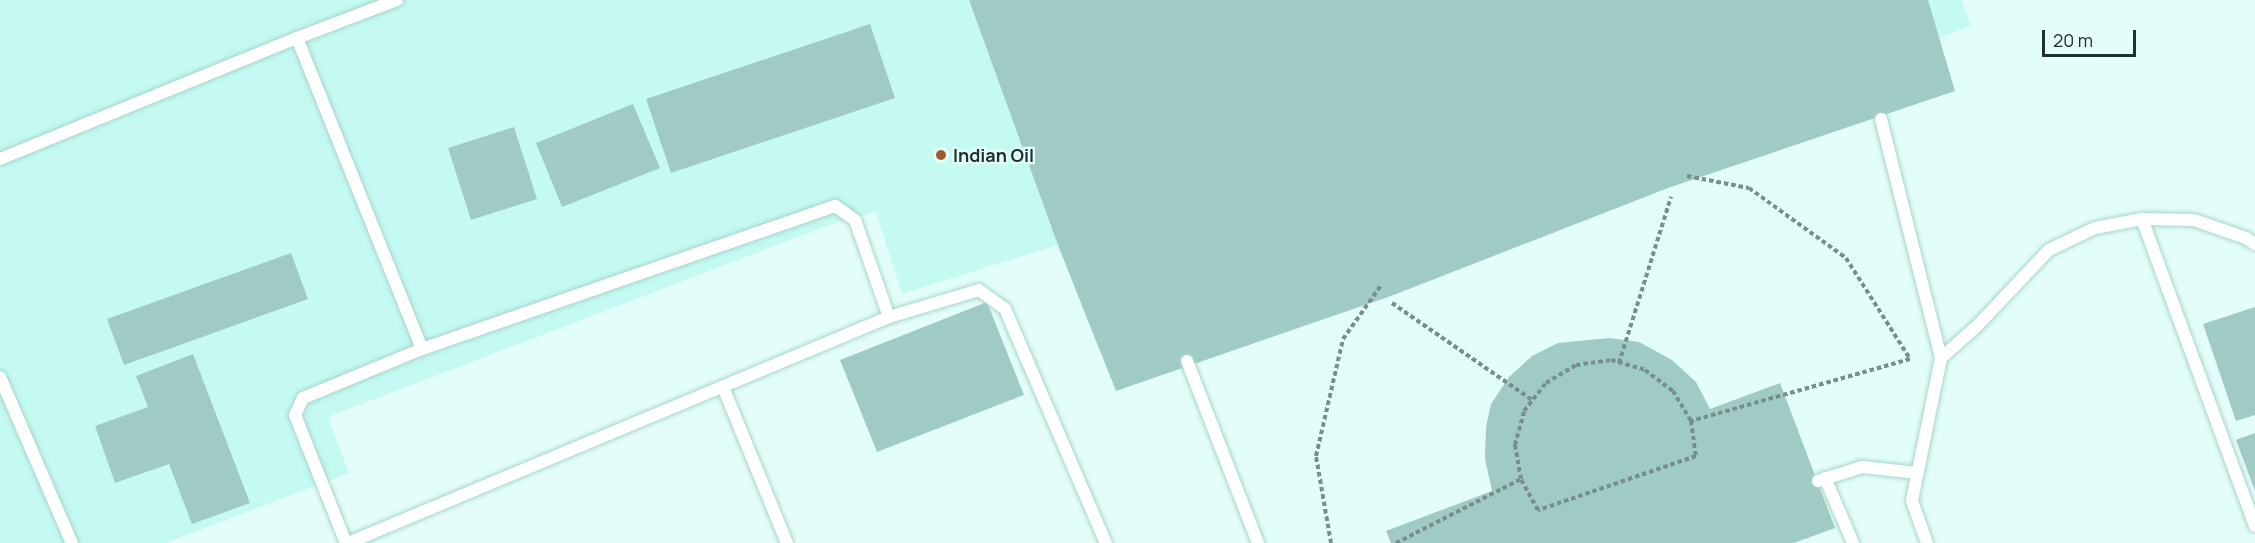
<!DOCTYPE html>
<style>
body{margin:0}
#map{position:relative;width:2255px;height:543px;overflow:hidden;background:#e3fef9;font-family:Manrope,sans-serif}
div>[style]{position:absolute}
.built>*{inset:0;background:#c4faf2}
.building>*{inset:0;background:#a0cbc4}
.path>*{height:4px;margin-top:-2px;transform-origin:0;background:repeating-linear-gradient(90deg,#788e8a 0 4.5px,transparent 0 7.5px)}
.roads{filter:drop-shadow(0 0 2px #a8d4cd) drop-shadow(0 0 2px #a8d4cd)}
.service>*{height:12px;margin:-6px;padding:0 6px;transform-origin:6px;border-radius:6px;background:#fff}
.dots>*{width:16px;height:16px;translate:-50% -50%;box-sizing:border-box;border:3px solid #e3fef9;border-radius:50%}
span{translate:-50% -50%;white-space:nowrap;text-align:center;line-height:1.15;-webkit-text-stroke:4.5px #e3fef9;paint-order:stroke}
.poi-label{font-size:18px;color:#20312f;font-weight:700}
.left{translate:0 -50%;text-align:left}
.scale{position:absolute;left:2042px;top:30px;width:94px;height:27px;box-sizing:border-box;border:3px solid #20312f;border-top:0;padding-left:8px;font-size:18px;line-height:21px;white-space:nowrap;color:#20312f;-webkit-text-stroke:4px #e3fef9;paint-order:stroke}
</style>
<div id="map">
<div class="built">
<div style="clip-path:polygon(0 0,1962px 0,1971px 26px,1098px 348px,1058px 245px,902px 294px,876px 212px,840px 221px,328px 417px,349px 473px,166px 543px,0 543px)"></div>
</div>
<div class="building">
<div style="clip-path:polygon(969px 0,1928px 0,1955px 91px,1668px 188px,1391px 296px,1116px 391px,1058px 245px)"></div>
<div style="clip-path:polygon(870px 24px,895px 98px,671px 173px,646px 99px)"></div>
<div style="clip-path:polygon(633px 104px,660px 168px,562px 207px,536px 143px)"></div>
<div style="clip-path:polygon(514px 127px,537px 199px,471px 220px,448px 148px)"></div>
<div style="clip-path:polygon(291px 253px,308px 299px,124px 365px,107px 319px)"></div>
<div style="clip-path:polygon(987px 302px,1024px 395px,877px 452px,840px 360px)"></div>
<div style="clip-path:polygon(2255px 307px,2255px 415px,2236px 421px,2203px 324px)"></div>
<div style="clip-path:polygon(1610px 338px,1639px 342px,1672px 360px,1696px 382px,1710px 409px,1780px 383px,1835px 528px,1794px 543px,1391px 543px,1386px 531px,1492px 491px,1485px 459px,1486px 427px,1491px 404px,1509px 377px,1532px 356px,1558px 343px)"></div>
<div style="clip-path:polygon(193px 354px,250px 503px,192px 524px,169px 464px,115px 483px,95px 426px,148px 407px,136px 376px)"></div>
<div style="clip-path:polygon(2255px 433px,2255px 491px,2236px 440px)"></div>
</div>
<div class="path">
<div style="left:1687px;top:176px;width:63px;rotate:11deg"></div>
<div style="left:1749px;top:188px;width:120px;rotate:35.8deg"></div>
<div style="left:1846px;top:258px;width:120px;rotate:57.6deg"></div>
<div style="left:1910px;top:359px;width:228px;rotate:164.2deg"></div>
<div style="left:1392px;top:303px;width:170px;rotate:34.7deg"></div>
<div style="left:1611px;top:360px;width:35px;rotate:16deg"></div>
<div style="left:1645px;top:370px;width:35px;rotate:37deg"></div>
<div style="left:1673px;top:391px;width:35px;rotate:59deg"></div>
<div style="left:1691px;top:421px;width:35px;rotate:82deg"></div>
<div style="left:1696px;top:456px;width:167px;rotate:161.1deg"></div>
<div style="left:1538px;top:510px;width:35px;rotate:-119deg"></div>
<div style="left:1521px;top:479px;width:35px;rotate:-100deg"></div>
<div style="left:1515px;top:445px;width:35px;rotate:-75deg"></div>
<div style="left:1524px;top:411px;width:36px;rotate:-52deg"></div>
<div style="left:1546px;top:383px;width:35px;rotate:-31deg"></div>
<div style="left:1576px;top:365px;width:35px;rotate:-8deg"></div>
<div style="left:1619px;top:363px;width:174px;rotate:-72.6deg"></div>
<div style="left:1331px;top:543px;width:88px;rotate:-99.8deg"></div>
<div style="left:1316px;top:456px;width:120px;rotate:-77deg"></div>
<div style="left:1343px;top:339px;width:67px;rotate:-54.7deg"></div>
<div style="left:1396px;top:543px;width:140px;rotate:-27.1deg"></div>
</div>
<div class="roads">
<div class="service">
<div style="left:297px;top:38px;width:335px;rotate:68.1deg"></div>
<div style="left:422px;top:349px;width:129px;rotate:157.6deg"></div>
<div style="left:303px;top:398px;width:19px;rotate:115deg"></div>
<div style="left:295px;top:415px;width:138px;rotate:68.3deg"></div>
<div style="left:1881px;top:119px;width:246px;rotate:75.9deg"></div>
<div style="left:1941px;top:358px;width:146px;rotate:101.5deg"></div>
<div style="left:1912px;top:501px;width:45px;rotate:70.3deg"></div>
<div style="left:0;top:159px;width:321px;rotate:-22.2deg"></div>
<div style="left:297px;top:38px;width:107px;rotate:-20.8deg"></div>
<div style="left:2142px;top:219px;width:327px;rotate:69.8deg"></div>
<div style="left:422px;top:349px;width:437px;rotate:-19.1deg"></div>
<div style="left:835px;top:206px;width:24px;rotate:35deg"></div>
<div style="left:855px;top:220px;width:103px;rotate:70.7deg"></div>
<div style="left:889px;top:317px;width:94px;rotate:-16.7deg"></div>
<div style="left:979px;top:290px;width:32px;rotate:36deg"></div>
<div style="left:1005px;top:309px;width:255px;rotate:66.7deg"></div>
<div style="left:1941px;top:358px;width:50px;rotate:-41.7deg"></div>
<div style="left:1978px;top:325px;width:103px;rotate:-46.6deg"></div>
<div style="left:2049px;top:250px;width:51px;rotate:-25.6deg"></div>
<div style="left:2095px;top:228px;width:48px;rotate:-10.8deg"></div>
<div style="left:2142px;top:219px;width:52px;rotate:1.1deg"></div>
<div style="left:2194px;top:220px;width:55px;rotate:19.1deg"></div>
<div style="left:2246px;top:238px;width:11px;rotate:34deg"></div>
<div style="left:1187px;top:361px;width:195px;rotate:68.7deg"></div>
<div style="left:0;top:377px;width:181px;rotate:66.6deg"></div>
<div style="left:723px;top:387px;width:169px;rotate:67.7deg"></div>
<div style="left:1825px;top:478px;width:71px;rotate:66.7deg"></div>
<div style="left:1818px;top:481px;width:46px;rotate:-17.7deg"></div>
<div style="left:1862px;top:467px;width:56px;rotate:6.1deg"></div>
<div style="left:348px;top:543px;width:586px;rotate:-22.67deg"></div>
</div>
</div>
<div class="dots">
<div style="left:941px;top:155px;background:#9f5b2b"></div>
</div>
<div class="poi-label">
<span class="left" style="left:953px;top:155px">Indian Oil</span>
</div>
<div class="scale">20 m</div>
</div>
